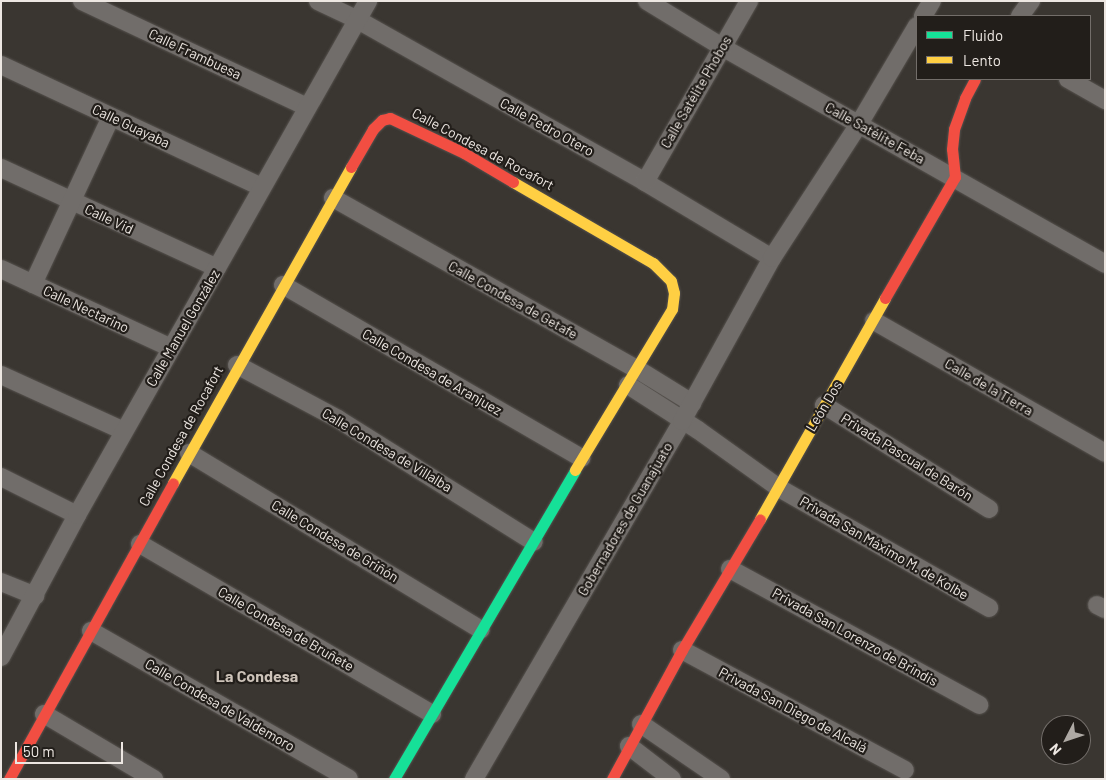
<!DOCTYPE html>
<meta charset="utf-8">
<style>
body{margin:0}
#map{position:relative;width:1106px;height:780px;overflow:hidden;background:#3a3631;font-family:Barlow,sans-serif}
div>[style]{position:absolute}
.roads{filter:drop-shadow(0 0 1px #56524e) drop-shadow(0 0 1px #56524e)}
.street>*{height:18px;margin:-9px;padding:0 9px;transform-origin:9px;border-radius:9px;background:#716d6a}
.fast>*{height:11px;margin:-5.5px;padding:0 5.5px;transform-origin:5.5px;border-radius:5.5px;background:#16e098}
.slow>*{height:11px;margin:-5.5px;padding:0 5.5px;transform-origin:5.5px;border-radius:5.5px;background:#ffcf43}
.jam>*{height:11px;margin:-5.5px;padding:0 5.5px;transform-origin:5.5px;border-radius:5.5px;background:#f24e42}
span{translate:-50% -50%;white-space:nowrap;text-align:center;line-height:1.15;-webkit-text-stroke:4.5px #221e1a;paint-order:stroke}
.street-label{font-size:14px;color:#ede7e2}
.quarter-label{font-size:16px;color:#cdc3b9;font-weight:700}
.frame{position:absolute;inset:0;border:2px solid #ede7e2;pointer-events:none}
.legend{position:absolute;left:916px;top:15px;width:175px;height:65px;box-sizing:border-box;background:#221e1a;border:1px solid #736e6a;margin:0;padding:6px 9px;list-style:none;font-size:15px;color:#ede7e2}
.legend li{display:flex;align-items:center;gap:10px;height:25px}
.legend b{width:25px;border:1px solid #736e6a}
.north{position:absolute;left:1041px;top:715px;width:50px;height:50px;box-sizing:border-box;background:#221e1a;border:1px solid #736e6a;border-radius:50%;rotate:229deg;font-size:14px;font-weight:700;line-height:20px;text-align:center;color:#ede7e2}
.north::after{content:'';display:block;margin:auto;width:18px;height:22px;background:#aea9a4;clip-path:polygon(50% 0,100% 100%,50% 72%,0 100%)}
.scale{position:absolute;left:15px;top:742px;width:108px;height:22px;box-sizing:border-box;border:2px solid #ede7e2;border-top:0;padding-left:6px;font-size:15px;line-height:18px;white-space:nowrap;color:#ede7e2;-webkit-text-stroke:4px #221e1a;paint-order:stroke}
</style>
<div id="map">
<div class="roads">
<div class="street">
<div style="left:82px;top:1px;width:249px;rotate:25.2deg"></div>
<div style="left:318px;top:1px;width:44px;rotate:25.4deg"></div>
<div style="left:358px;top:20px;width:330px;rotate:29.4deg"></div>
<div style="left:645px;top:182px;width:148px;rotate:30.9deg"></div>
<div style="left:647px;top:1px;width:88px;rotate:31.5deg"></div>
<div style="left:722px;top:47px;width:440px;rotate:29.5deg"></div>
<div style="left:923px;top:16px;width:17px;rotate:-59deg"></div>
<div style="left:1020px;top:16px;width:19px;rotate:-54deg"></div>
<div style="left:1px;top:65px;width:287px;rotate:25.1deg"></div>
<div style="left:1068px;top:79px;width:43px;rotate:29.6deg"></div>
<div style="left:1px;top:168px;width:238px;rotate:24.8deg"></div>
<div style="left:645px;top:182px;width:209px;rotate:-60.1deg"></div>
<div style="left:333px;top:198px;width:349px;rotate:29.4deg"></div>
<div style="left:637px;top:369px;width:65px;rotate:31.7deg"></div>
<div style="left:1px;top:269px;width:187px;rotate:24.9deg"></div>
<div style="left:33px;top:284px;width:184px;rotate:-65deg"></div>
<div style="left:283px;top:285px;width:345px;rotate:30.1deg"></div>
<div style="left:874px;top:321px;width:266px;rotate:29.7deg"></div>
<div style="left:237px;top:365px;width:115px;rotate:28.1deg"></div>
<div style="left:338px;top:419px;width:231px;rotate:32.1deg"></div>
<div style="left:1px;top:375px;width:135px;rotate:24.5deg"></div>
<div style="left:628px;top:385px;width:83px;rotate:32.7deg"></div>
<div style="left:698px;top:430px;width:100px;rotate:35.6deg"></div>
<div style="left:779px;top:488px;width:242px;rotate:29.7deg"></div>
<div style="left:824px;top:405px;width:195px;rotate:32.2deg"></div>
<div style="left:189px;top:453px;width:341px;rotate:31.2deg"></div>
<div style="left:1px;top:477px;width:85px;rotate:26.6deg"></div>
<div style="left:140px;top:544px;width:338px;rotate:30.2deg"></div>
<div style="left:730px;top:569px;width:284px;rotate:28.6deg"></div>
<div style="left:1px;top:582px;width:37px;rotate:22deg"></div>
<div style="left:1097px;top:605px;width:9px;rotate:27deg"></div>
<div style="left:91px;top:631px;width:297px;rotate:29.8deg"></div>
<div style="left:682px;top:650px;width:253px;rotate:28.3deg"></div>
<div style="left:1px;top:657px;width:161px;rotate:-61.8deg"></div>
<div style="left:77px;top:515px;width:591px;rotate:-60.48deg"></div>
<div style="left:44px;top:714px;width:128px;rotate:30.6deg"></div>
<div style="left:641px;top:724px;width:97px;rotate:34.5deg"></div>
<div style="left:629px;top:746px;width:54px;rotate:37.5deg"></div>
<div style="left:474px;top:779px;width:414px;rotate:-59.8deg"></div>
<div style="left:682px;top:421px;width:186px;rotate:-61.1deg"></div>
<div style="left:772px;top:258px;width:160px;rotate:-57deg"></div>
<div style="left:859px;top:124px;width:114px;rotate:-59.4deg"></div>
</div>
<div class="fast">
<div style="left:394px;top:779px;width:358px;rotate:-59.6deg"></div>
</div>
<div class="slow">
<div style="left:513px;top:182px;width:162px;rotate:30.1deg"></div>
<div style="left:653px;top:263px;width:25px;rotate:45deg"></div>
<div style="left:671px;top:281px;width:12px;rotate:76deg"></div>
<div style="left:674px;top:293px;width:16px;rotate:97deg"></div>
<div style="left:672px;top:309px;width:188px;rotate:121.1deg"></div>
<div style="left:173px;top:483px;width:363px;rotate:-60.6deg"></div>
<div style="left:760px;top:519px;width:254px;rotate:-60.5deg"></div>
</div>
<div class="jam">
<div style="left:351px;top:167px;width:44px;rotate:-59.9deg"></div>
<div style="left:373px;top:129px;width:13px;rotate:-45deg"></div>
<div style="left:382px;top:120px;width:8px;rotate:-14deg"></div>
<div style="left:390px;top:118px;width:82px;rotate:25.3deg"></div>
<div style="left:464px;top:153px;width:57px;rotate:30.6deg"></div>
<div style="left:885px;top:298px;width:140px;rotate:-60deg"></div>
<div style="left:955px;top:177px;width:28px;rotate:-96deg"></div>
<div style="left:952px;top:149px;width:20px;rotate:-84deg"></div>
<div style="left:954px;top:129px;width:33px;rotate:-70deg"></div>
<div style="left:965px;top:98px;width:21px;rotate:-62deg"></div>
<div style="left:9px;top:779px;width:338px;rotate:-61deg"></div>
<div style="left:612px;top:779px;width:147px;rotate:-61.5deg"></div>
<div style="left:682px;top:650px;width:152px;rotate:-59.2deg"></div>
</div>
</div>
<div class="street-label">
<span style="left:195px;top:54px;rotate:25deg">Calle Frambuesa</span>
<span style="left:696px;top:92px;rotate:-60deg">Calle Satélite Phobos</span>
<span style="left:131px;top:126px;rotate:25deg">Calle Guayaba</span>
<span style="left:547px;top:127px;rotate:29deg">Calle Pedro Otero</span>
<span style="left:875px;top:133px;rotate:29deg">Calle Satélite Feba</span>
<span style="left:483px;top:149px;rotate:28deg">Calle Condesa de Rocafort</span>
<span style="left:109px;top:219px;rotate:25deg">Calle Vid</span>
<span style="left:513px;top:300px;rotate:29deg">Calle Condesa de Getafe</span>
<span style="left:86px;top:309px;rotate:25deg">Calle Nectarino</span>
<span style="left:183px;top:328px;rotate:-60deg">Calle Manuel González</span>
<span style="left:432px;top:372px;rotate:30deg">Calle Condesa de Aranjuez</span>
<span style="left:989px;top:387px;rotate:30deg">Calle de la Tierra</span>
<span style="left:824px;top:406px;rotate:-59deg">León Dos</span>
<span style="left:181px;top:436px;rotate:-61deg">Calle Condesa de Rocafort</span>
<span style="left:387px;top:450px;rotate:31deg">Calle Condesa de Villalba</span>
<span style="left:907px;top:457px;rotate:32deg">Privada Pascual de Barón</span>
<span style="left:625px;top:519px;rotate:-60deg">Gobernadores de Guanajuato</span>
<span style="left:335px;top:541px;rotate:31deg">Calle Condesa de Griñón</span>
<span style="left:884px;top:548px;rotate:30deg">Privada San Máximo M. de Kolbe</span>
<span style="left:286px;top:629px;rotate:30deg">Calle Condesa de Bruñete</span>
<span style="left:855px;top:637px;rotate:29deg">Privada San Lorenzo de Brindis</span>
<span style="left:220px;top:705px;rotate:30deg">Calle Condesa de Valdemoro</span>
<span style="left:793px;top:710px;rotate:28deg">Privada San Diego de Alcalá</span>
</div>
<div class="quarter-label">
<span style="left:257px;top:676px">La Condesa</span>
</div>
<div class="frame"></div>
<ul class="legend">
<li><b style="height:6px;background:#16e098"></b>Fluido</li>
<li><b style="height:6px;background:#ffcf43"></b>Lento</li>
</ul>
<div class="north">N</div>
<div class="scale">50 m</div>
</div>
